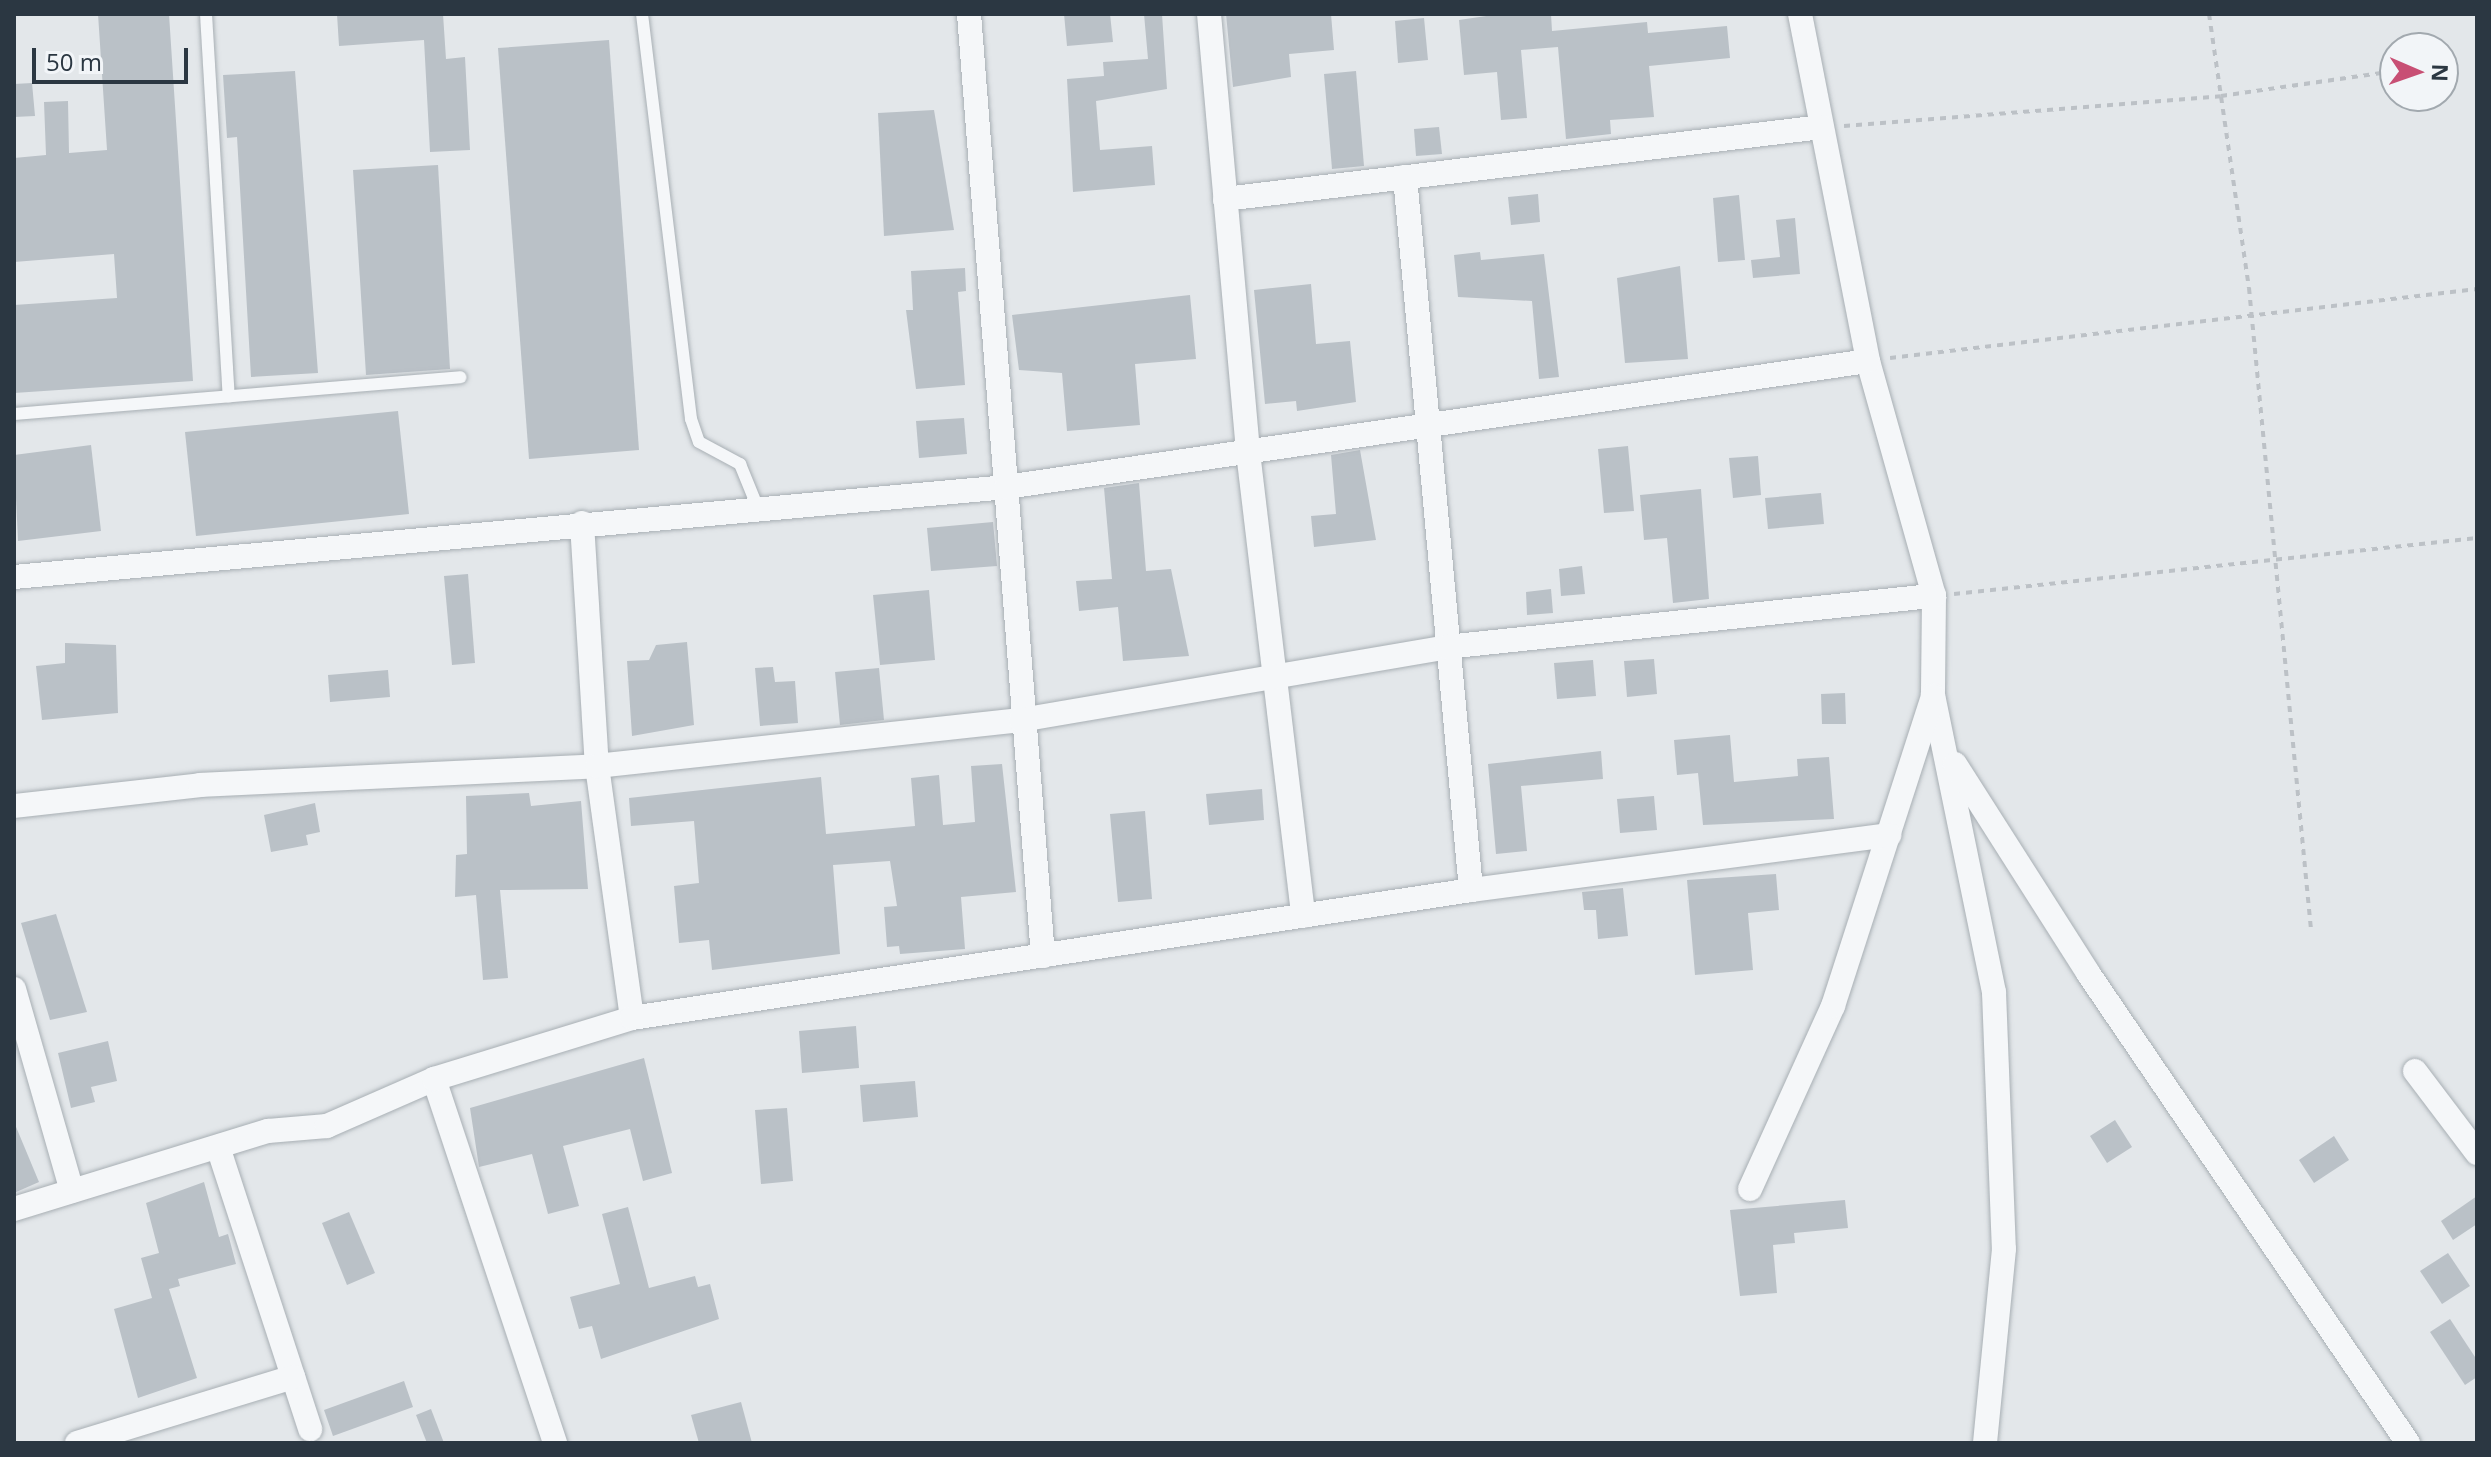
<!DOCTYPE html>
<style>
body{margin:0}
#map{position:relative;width:2491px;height:1457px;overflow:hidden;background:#e3e7ea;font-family:"Open Sans",sans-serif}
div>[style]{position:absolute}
.building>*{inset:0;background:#bac1c7}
.path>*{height:4px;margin-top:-2px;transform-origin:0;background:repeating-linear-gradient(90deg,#bcc1c6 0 6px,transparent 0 12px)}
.roads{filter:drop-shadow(0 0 2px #a8afb4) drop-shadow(0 0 2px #a8afb4)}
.lane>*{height:12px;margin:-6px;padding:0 6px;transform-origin:6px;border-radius:6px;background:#f5f7f9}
.street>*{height:24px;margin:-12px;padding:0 12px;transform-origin:12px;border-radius:12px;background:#f5f7f9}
span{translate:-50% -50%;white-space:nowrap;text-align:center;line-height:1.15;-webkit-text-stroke:6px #f2f5f8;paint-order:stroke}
.frame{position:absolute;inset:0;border:16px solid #2b3742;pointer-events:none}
.north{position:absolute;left:2379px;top:32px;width:80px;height:80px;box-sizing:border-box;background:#f2f5f8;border:2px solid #a2a9af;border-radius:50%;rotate:92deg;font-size:22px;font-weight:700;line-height:32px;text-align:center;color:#2b3742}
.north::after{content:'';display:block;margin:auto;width:28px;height:36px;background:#c84f74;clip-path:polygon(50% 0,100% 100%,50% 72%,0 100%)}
.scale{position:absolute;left:32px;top:48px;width:156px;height:36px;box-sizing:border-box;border:4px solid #2b3742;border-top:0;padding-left:10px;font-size:24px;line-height:28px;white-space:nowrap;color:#2b3742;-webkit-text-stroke:6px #f2f5f8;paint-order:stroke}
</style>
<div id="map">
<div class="building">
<div style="clip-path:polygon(98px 14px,169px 14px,193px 381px,14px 393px,14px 305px,117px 298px,114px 254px,14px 262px,14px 158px,46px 155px,44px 102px,68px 101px,69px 153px,107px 150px)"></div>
<div style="clip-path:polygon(337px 14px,443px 14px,446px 59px,465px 57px,470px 150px,430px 152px,424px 40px,339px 46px)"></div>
<div style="clip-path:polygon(1064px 14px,1110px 14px,1113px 42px,1067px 46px)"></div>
<div style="clip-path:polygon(1144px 14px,1162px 14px,1167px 89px,1096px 101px,1100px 150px,1152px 146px,1155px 185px,1073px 192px,1067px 79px,1104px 76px,1103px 62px,1148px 59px)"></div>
<div style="clip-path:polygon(1226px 14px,1331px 14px,1334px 50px,1289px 54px,1291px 77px,1233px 87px)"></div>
<div style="clip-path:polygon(1500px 14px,1551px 14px,1552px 31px,1647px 22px,1648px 33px,1727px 26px,1730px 58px,1649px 66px,1654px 117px,1610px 120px,1611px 134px,1566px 139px,1558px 47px,1521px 50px,1527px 118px,1501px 120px,1497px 72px,1464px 75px,1459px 20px)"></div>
<div style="clip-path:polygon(1424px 18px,1428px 60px,1398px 63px,1395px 21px)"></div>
<div style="clip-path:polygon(609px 40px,639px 450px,529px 459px,498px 48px)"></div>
<div style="clip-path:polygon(295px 71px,318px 373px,251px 377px,237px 137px,227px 138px,223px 75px)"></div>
<div style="clip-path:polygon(1356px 71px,1364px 166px,1332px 169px,1324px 74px)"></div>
<div style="clip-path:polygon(32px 83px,35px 116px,14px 117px,14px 84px)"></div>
<div style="clip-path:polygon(934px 110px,954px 230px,884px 236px,878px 113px)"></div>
<div style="clip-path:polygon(1439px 127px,1442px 154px,1416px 156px,1414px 129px)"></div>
<div style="clip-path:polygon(438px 165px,450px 369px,366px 375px,353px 170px)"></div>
<div style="clip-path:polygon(1538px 194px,1540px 222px,1511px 225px,1508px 197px)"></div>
<div style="clip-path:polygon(1739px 195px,1745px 260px,1718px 262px,1713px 198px)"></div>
<div style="clip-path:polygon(1795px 218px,1800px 274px,1753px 278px,1751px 260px,1780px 257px,1776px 220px)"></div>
<div style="clip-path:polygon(1480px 252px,1481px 260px,1544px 254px,1559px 377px,1539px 379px,1532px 301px,1458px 297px,1454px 255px)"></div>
<div style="clip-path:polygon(1680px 266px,1688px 359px,1625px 363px,1617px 278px)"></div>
<div style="clip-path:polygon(965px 268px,966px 291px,958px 292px,965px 385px,916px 389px,906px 310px,913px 310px,911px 271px)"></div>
<div style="clip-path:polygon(1311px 284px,1316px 344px,1350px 341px,1356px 402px,1297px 411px,1296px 401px,1265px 404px,1254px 290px)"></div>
<div style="clip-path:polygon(1190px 295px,1196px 359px,1135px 364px,1140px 425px,1067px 431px,1062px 373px,1019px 370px,1012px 315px)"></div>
<div style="clip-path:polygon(398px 411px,409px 514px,196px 536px,185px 432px)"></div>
<div style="clip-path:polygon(964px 418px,967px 454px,919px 458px,916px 421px)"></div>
<div style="clip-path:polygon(91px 445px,101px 531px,18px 541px,14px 455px)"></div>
<div style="clip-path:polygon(1628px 446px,1634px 511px,1604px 513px,1598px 449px)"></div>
<div style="clip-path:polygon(1360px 450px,1376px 540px,1314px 547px,1311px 516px,1336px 514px,1331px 455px)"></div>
<div style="clip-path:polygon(1758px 456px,1761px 495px,1733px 498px,1729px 458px)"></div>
<div style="clip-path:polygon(1139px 483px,1146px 571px,1171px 569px,1189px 656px,1123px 661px,1118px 607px,1079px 611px,1076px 581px,1112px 579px,1104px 488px)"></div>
<div style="clip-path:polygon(1701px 489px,1709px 599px,1673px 603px,1667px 538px,1644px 540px,1640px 495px)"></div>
<div style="clip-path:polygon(1821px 493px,1824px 524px,1768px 529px,1765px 498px)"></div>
<div style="clip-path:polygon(993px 522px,997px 566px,931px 571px,927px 528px)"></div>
<div style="clip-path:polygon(1582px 566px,1585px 594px,1561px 596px,1559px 569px)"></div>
<div style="clip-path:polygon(468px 574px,475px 663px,452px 665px,444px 576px)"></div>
<div style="clip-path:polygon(1551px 589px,1553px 613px,1527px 615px,1526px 592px)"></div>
<div style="clip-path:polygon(929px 590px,935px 660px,880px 665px,873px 595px)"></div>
<div style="clip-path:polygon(687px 642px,694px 725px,632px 736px,627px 661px,649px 660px,656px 645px)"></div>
<div style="clip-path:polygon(65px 643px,116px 645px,118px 713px,42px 720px,36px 666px,65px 663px)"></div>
<div style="clip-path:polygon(1654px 659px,1657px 694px,1627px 697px,1624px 661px)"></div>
<div style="clip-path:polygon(1593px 660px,1596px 696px,1557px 699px,1554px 663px)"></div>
<div style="clip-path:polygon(773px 667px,775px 682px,795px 681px,798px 723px,760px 726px,755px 668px)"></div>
<div style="clip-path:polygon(879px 668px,884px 720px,840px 725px,835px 672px)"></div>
<div style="clip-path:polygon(388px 670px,390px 697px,330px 702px,328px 675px)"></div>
<div style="clip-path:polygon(1845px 693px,1846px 724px,1822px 724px,1821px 694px)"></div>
<div style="clip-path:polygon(1730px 735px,1734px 782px,1798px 776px,1797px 759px,1829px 757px,1834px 819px,1703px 825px,1698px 773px,1677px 775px,1674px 740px)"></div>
<div style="clip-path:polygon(1601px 751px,1603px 779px,1521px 786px,1527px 851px,1496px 854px,1488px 764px)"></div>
<div style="clip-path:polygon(1002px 764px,1016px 892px,961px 897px,965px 949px,900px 954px,899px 946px,887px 947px,884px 907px,897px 906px,890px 861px,833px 865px,840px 954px,712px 970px,709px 940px,679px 943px,674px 886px,699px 883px,694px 821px,631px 826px,629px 798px,821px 777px,826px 834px,915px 826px,911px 778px,939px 775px,943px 825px,975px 822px,971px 766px)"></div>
<div style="clip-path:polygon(1262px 789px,1264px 820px,1209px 825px,1206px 794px)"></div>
<div style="clip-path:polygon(529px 793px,531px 806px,581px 801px,588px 889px,500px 890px,508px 978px,483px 980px,476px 895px,455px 897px,456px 855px,467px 854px,466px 796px)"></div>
<div style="clip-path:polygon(1654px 796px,1657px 830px,1620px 833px,1617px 799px)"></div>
<div style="clip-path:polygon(315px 803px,320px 832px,306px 835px,308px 845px,271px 852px,264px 815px)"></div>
<div style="clip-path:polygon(1145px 811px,1152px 899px,1118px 902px,1110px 814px)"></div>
<div style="clip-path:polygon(1776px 874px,1779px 910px,1748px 913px,1753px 970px,1695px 975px,1687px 880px)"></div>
<div style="clip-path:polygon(1623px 888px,1628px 936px,1598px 939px,1596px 910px,1584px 910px,1582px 892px)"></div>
<div style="clip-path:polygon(56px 914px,87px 1012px,50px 1020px,21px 923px)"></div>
<div style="clip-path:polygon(856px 1026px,859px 1068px,802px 1073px,799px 1031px)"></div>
<div style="clip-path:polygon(108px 1041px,117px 1081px,91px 1087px,95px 1102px,71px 1108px,58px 1053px)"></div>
<div style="clip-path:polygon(644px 1058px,672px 1173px,643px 1181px,630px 1129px,563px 1146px,579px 1206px,548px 1214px,532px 1154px,479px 1167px,470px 1108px)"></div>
<div style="clip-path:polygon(915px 1081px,918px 1117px,863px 1122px,860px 1085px)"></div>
<div style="clip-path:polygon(787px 1108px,793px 1181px,761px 1184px,755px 1110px)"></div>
<div style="clip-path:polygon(2115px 1120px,2132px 1147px,2107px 1163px,2090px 1136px)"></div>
<div style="clip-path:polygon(14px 1122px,39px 1182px,14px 1193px)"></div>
<div style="clip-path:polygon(2334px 1136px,2349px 1160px,2314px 1183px,2299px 1160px)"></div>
<div style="clip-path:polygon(204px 1182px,219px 1237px,228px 1234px,236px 1264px,178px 1279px,180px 1286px,169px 1289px,197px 1378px,138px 1398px,114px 1309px,152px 1298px,141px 1258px,159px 1253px,146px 1203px)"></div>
<div style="clip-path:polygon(2477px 1196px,2477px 1224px,2453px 1240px,2441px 1221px)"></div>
<div style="clip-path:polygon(1845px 1200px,1848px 1228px,1794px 1233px,1795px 1243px,1773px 1245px,1777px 1293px,1740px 1296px,1730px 1210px)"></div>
<div style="clip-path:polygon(628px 1207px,649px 1288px,695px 1276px,698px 1287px,710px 1284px,719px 1319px,601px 1359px,592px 1326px,579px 1329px,570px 1297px,620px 1284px,602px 1214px)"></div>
<div style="clip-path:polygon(349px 1212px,375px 1273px,347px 1285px,322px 1223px)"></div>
<div style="clip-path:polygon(2448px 1253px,2470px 1286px,2442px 1304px,2420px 1271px)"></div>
<div style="clip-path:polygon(2450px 1319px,2477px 1360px,2477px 1377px,2465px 1385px,2430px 1332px)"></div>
<div style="clip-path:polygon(404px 1381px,413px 1407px,333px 1436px,324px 1410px)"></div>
<div style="clip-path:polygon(741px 1402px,752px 1443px,699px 1443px,691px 1415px)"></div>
<div style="clip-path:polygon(431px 1409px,444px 1443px,427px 1443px,416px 1415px)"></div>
</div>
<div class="path">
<div style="left:2209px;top:14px;width:277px;rotate:81.7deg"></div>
<div style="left:2249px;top:288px;width:644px;rotate:84.48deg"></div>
<div style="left:2443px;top:64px;width:5px"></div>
<div style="left:1844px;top:126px;width:378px;rotate:-4.5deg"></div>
<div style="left:2221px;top:96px;width:176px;rotate:-8.2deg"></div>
<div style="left:1890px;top:358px;width:591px;rotate:-6.7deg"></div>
<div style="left:1954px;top:594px;width:526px;rotate:-6.11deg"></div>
</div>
<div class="roads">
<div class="lane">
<div style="left:206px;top:14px;width:383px;rotate:86.6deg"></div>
<div style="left:642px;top:14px;width:408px;rotate:83.1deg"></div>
<div style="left:691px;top:419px;width:24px;rotate:71deg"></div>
<div style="left:699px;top:442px;width:47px;rotate:28.2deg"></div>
<div style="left:740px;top:464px;width:48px;rotate:67.8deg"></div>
<div style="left:14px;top:414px;width:448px;rotate:-4.7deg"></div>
</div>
<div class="street">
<div style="left:969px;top:14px;width:945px;rotate:85.51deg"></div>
<div style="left:1209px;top:14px;width:440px;rotate:84.9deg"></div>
<div style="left:1248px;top:452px;width:467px;rotate:83.2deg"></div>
<div style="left:1800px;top:14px;width:354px;rotate:78.9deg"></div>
<div style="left:1868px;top:361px;width:244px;rotate:74.3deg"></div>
<div style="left:1934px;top:596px;width:99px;rotate:90.6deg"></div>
<div style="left:1933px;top:695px;width:303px;rotate:78.4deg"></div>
<div style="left:1994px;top:992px;width:257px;rotate:87.8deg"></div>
<div style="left:2004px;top:1249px;width:195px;rotate:95.6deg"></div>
<div style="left:1405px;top:177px;width:716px;rotate:84.71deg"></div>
<div style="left:1225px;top:199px;width:601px;rotate:-6.88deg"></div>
<div style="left:582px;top:523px;width:243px;rotate:86.5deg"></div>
<div style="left:597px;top:766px;width:254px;rotate:82.1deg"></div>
<div style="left:14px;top:577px;width:996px;rotate:-5.18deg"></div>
<div style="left:1006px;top:487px;width:871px;rotate:-8.32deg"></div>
<div style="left:1955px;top:764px;width:248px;rotate:57.5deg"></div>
<div style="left:2088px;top:973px;width:569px;rotate:55.75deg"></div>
<div style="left:14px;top:806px;width:187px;rotate:-6.4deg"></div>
<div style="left:200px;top:785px;width:397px;rotate:-2.7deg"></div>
<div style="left:597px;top:766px;width:426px;rotate:-6.2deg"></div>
<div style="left:1021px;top:720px;width:431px;rotate:-9.7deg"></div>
<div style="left:1446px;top:647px;width:491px;rotate:-6deg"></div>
<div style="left:14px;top:989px;width:210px;rotate:74deg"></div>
<div style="left:2415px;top:1071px;width:103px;rotate:52.9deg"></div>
<div style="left:434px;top:1079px;width:384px;rotate:71.6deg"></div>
<div style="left:218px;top:1147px;width:297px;rotate:71.9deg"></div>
<div style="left:1750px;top:1189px;width:201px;rotate:-65.6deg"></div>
<div style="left:1833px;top:1006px;width:325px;rotate:-72.1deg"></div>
<div style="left:14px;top:1209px;width:266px;rotate:-17.1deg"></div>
<div style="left:268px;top:1131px;width:59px;rotate:-4.8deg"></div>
<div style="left:327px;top:1126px;width:117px;rotate:-23.7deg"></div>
<div style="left:434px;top:1079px;width:207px;rotate:-17.1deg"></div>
<div style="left:632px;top:1018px;width:849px;rotate:-8.67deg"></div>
<div style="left:1471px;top:890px;width:422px;rotate:-7.5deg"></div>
<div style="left:77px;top:1443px;width:226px;rotate:-17deg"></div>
</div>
</div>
<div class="frame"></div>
<div class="north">N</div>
<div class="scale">50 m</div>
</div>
